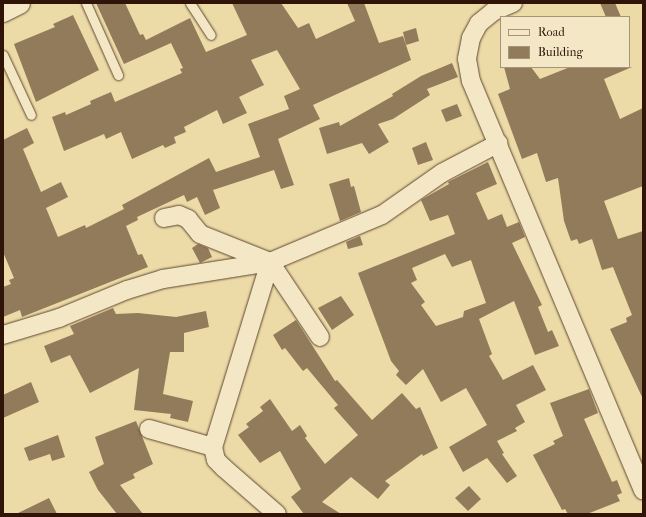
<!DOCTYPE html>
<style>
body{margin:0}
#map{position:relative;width:646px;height:517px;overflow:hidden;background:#ecdaa7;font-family:"IM FELL French Canon",serif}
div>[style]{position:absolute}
.building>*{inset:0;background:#927b5a}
.roads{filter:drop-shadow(0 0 1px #5f462f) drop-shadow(0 0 1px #5f462f)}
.lane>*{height:9px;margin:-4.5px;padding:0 4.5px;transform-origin:4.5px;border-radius:4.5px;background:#f3e7c6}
.street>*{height:18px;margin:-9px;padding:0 9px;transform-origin:9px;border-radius:9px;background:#f3e7c6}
.secondary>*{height:22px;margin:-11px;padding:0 11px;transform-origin:11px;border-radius:11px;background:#f3e7c6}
span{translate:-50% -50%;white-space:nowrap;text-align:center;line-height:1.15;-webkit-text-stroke:3px #f3e7c6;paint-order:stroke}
.frame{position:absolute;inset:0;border:4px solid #301407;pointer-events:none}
.legend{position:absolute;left:500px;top:16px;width:130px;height:52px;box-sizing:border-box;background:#f3e7c6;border:1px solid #a5937a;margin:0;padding:5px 7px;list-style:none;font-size:12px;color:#301407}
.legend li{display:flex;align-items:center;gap:8px;height:20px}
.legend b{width:20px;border:1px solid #a5937a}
</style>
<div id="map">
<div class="building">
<div style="clip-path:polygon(96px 3px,125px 3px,140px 35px,143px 34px,146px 40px,190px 18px,206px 52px,247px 35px,232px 3px,281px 3px,298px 28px,309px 23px,316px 39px,355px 21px,347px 3px,364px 3px,379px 43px,403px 36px,411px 60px,313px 105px,320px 119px,278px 139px,294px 185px,281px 189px,274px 170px,213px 190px,220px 208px,205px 215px,197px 197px,187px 202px,184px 195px,137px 217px,138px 220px,126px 226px,138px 255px,142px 254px,148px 267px,22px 317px,20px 310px,3px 317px,3px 287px,11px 284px,9px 280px,14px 278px,3px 252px,3px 140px,27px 128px,34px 143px,23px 149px,41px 192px,61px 182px,68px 197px,46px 208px,58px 237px,85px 225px,86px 228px,124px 209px,122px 205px,209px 158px,216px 172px,260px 157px,248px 124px,289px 109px,284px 96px,300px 89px,277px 50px,251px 60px,264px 85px,239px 97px,247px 113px,223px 124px,217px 110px,184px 127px,186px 132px,174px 137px,176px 143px,165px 148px,163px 145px,132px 159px,121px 132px,106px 139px,104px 134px,64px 151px,52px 117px,65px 112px,66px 115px,91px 104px,90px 101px,111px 92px,115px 102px,182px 73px,180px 69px,183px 68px,171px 43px,124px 64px)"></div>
<div style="clip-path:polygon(600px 3px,615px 3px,621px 17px,606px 17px)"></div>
<div style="clip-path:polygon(73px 15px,99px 70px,36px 102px,14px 44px,55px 27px,53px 24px)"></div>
<div style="clip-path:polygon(416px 28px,419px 41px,406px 45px,403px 32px)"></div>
<div style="clip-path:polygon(452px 63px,458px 77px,427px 89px,430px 95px,393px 119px,378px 124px,389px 142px,369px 154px,362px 143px,327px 154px,319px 128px,339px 122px,340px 126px,393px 96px,392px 94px,421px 76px)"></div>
<div style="clip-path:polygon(504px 67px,531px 67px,540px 79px,570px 67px,632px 67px,604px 79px,620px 119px,643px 108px,643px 186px,604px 201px,618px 239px,643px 231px,643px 399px,610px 329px,627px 322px,626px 318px,632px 315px,613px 267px,602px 270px,592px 239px,579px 244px,577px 239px,571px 241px,564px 221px,558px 178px,546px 182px,537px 153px,522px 159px,498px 94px,510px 89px)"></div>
<div style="clip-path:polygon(457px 104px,462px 116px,446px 122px,441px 110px)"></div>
<div style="clip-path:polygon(426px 142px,433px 160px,418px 165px,412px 148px)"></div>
<div style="clip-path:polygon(evenodd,488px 162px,497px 184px,476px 193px,488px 220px,502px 214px,507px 227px,519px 222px,525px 237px,512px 243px,542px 305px,538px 307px,548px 332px,552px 330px,559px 346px,535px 355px,514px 301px,479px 319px,492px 354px,489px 356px,503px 380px,533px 365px,546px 390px,516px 405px,525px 422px,515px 428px,517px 431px,497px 441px,504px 453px,502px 454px,517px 476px,507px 483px,487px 458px,463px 472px,449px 447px,487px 425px,466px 388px,441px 402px,423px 369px,406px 385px,396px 375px,399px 371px,391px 361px,358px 273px,455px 234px,448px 215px,430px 221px,421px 200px,449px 184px,448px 182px,488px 162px,445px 254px,452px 267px,471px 260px,486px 303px,464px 311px,463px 317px,436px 326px,421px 305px,425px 302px,411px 283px,417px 280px,412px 268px,445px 254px)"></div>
<div style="clip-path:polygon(349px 178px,351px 187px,354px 186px,361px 212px,340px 221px,329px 184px)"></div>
<div style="clip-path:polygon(360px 236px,363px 245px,348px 249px,346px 242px)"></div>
<div style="clip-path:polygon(198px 244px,208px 248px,212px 257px,200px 263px,192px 248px)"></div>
<div style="clip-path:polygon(341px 296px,354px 315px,332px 330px,318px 308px)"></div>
<div style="clip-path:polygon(113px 308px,116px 314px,138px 313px,176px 317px,206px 311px,209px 327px,184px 333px,184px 352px,170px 352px,163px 394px,193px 401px,188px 422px,170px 418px,171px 414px,134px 410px,139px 368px,90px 393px,70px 355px,51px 363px,44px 346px,74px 334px,70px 326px)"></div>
<div style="clip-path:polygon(296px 320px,335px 381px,337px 380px,372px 420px,402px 393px,416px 409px,420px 407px,438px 448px,423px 456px,422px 454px,385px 481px,390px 485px,378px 499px,351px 477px,322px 502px,341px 514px,304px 514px,291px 497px,301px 489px,280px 451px,260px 463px,238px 435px,249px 427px,246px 424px,263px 411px,260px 407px,270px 399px,292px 431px,300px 425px,307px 436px,305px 438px,325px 464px,358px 435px,334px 408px,338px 405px,307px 368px,303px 371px,285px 348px,282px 350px,273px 335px)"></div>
<div style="clip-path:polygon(31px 382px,39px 402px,3px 418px,3px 395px)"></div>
<div style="clip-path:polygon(589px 389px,598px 413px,584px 419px,612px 482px,617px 480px,622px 493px,617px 495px,620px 501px,587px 514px,568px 514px,565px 509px,562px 510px,533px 455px,555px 444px,553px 441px,563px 436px,550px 403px)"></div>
<div style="clip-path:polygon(136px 421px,153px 464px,133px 474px,135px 478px,120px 485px,143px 514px,117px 514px,98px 490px,89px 472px,104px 464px,95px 437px)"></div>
<div style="clip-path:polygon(58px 435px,65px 457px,52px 461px,50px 454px,29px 461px,24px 448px)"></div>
<div style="clip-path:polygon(469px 486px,481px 499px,468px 511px,455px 498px)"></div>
<div style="clip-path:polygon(49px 498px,57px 514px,16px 514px)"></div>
</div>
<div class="roads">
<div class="lane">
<div style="left:86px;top:3px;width:79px;rotate:66deg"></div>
<div style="left:190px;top:3px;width:38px;rotate:57deg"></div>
<div style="left:3px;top:55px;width:66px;rotate:65deg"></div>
</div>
<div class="street">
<div style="left:513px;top:3px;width:21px;rotate:157deg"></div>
<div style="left:494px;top:11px;width:19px;rotate:141deg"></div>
<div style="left:479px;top:23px;width:17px;rotate:118deg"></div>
<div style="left:471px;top:38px;width:21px;rotate:101deg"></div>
<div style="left:467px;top:59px;width:22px;rotate:80deg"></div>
<div style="left:471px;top:81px;width:444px;rotate:67.2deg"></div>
<div style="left:164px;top:218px;width:15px;rotate:-11deg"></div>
<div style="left:179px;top:215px;width:10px;rotate:24deg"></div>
<div style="left:188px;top:219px;width:19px;rotate:51deg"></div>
<div style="left:200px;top:234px;width:75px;rotate:21.8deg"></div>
<div style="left:270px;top:262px;width:90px;rotate:56.3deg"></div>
<div style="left:270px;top:262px;width:194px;rotate:107.1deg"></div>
<div style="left:213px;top:447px;width:13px;rotate:77deg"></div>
<div style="left:216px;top:460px;width:11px;rotate:45deg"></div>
<div style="left:224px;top:468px;width:70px;rotate:41deg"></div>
<div style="left:3px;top:335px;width:59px;rotate:-16.9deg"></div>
<div style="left:59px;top:318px;width:74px;rotate:-22.4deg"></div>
<div style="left:127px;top:290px;width:38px;rotate:-17deg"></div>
<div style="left:163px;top:279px;width:108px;rotate:-9deg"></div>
<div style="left:270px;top:262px;width:121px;rotate:-22.8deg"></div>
<div style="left:382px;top:215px;width:73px;rotate:-35deg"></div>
<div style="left:442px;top:173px;width:64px;rotate:-27.8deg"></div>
<div style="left:149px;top:429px;width:66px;rotate:15.7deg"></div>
</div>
<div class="secondary">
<div style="left:3px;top:11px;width:18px;rotate:-27deg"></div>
</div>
</div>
<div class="frame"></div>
<ul class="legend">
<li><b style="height:5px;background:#f3e7c6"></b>Road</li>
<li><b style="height:11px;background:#927b5a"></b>Building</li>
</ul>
</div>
